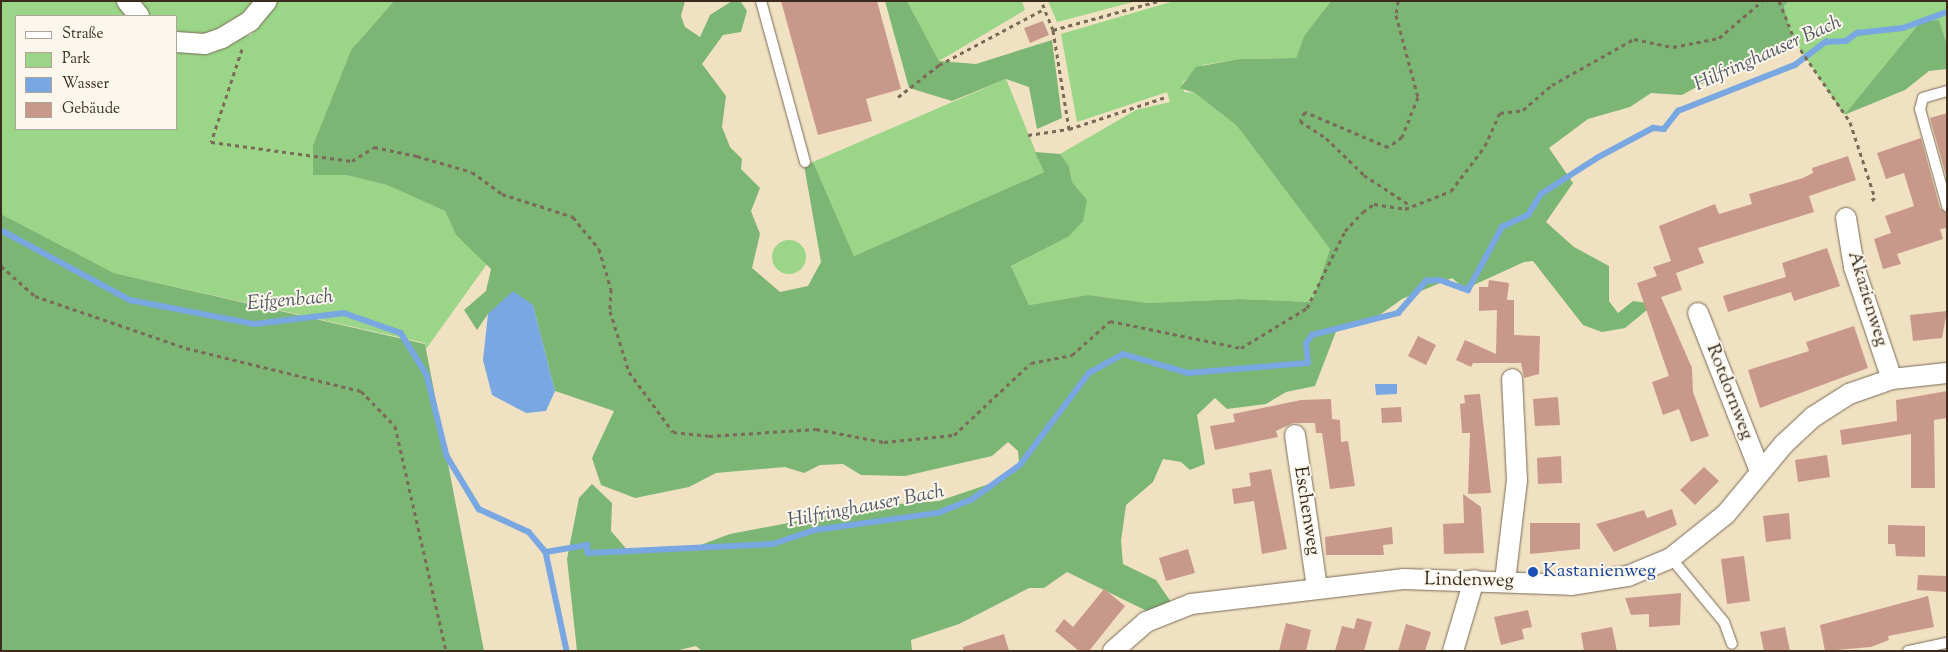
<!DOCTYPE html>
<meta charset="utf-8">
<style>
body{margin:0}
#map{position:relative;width:1948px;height:652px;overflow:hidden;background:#f0e1c2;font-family:"Sorts Mill Goudy",serif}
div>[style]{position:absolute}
.green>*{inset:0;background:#9ad588}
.round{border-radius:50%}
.forest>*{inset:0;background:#7bb674}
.water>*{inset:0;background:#78a7e1}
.stream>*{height:5.5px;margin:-2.75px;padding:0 2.75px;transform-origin:2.75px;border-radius:2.75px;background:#78a7e1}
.building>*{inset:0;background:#c8998a}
.path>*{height:3px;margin-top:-1.5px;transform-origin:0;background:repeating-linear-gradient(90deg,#7a6a57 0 4px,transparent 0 8px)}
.roads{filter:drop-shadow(0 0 1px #7a6a57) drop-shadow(0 0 1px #7a6a57)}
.lane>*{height:10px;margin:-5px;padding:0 5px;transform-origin:5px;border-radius:5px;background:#fff}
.street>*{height:20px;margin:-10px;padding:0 10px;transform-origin:10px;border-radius:10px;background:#fff}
.dots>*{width:14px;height:14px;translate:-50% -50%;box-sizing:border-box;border:2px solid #fbf7ec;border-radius:50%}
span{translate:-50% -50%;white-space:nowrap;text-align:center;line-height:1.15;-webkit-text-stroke:4px #fbf7ec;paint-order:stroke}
.street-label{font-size:19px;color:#3b2a1e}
.transit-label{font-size:19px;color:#164399}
.left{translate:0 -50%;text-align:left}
.water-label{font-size:20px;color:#505662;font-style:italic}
.frame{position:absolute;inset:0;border:2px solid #3b2a1e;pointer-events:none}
.legend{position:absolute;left:15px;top:15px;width:162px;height:115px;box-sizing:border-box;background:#fbf7ec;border:1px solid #aea59a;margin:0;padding:6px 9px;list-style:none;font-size:15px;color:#3b2a1e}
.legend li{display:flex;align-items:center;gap:10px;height:25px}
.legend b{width:25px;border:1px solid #aea59a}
</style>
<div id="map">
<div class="green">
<div style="clip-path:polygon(1px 1px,116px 1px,131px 16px,16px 16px,16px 129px,176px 129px,176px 48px,251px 35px,275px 1px,394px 1px,351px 50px,313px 145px,313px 174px,346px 175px,387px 185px,445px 211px,456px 235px,487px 264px,426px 349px,425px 343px,114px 273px,1px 214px)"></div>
<div style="clip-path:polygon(125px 1px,259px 1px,214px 35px,176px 35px,176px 16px,148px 16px)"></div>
<div style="clip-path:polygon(907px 1px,1022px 1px,1025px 10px,939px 61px)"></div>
<div style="clip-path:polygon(1048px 1px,1137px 1px,1057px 22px)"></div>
<div style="clip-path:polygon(1174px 1px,1331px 1px,1304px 36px,1296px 58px,1239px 59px,1203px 65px,1183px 82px,1184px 92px,1195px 93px,1237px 126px,1330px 249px,1312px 302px,1240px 299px,1148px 303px,1088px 295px,1029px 305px,1011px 266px,1068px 237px,1087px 200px,1072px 182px,1069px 166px,1060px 154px,1136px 110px,1170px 102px,1167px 92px,1077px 122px,1061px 34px)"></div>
<div style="clip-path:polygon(1789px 1px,1947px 1px,1947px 45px,1939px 20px,1921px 21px,1844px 115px,1792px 37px,1784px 6px)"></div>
<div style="clip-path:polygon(1006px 79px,1044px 172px,854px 256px,813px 162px)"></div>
<div class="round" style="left:772px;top:240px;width:34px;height:34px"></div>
</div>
<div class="forest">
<div style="clip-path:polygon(394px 1px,685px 1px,681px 16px,685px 27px,700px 37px,710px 15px,732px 1px,741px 2px,747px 11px,741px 32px,723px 35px,702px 64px,726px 96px,722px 127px,730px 147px,742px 159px,741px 169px,760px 188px,751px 211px,760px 234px,752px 268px,780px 292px,808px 286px,821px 262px,804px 165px,813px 162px,854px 256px,1044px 172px,1035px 152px,1060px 154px,1069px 166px,1072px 182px,1087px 200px,1083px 221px,1068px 237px,1011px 266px,1029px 305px,1088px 295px,1148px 303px,1240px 299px,1312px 302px,1330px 249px,1237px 126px,1195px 93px,1180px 88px,1196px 67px,1239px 59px,1296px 58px,1304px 36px,1331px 1px,1789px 1px,1784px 6px,1792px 37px,1776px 52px,1751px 57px,1682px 95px,1651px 93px,1630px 107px,1588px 119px,1549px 148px,1573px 183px,1546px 222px,1574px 247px,1609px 266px,1609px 301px,1618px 313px,1633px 301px,1648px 303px,1647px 310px,1625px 328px,1602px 332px,1583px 325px,1533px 261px,1524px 262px,1465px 289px,1452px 278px,1402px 299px,1370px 322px,1337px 329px,1315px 386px,1286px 392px,1266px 404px,1227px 409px,1215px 398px,1197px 415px,1205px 464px,1190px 470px,1181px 462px,1163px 459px,1153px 482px,1126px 505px,1121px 541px,1123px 564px,1156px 580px,1171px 602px,1149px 612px,1067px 572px,1044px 588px,1029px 588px,959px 624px,911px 640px,912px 651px,702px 651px,696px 646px,675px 651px,577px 651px,567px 559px,579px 498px,592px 484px,612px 503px,611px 531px,629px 552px,687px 550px,730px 534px,884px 505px,939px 501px,989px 484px,1019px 463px,1018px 451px,1008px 442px,992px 456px,905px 476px,861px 475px,843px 464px,820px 465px,804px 473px,785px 467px,716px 473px,689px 487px,635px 498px,601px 485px,592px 458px,614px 411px,555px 391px,533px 305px,488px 314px,477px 330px,464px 310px,486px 291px,491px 269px,456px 235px,445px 211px,387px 185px,346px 175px,313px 175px,313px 145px,351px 50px)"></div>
<div style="clip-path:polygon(885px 1px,907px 1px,939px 61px,976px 64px,1052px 40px,1062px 118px,1037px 129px,1029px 87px,1006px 79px,952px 101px,909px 88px)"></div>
<div style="clip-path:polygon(1939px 20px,1947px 45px,1947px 69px,1929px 71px,1905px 90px,1844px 115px,1921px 21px)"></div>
<div style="clip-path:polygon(1px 214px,114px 273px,425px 344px,484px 651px,1px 651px)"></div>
</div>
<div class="water">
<div style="clip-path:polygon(513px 291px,533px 305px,555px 391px,546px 411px,526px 413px,492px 395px,483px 360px,488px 314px)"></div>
<div style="clip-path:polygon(1375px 384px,1397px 384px,1397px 394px,1376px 395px)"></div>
</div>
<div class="stream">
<div style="left:1px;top:230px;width:147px;rotate:28.5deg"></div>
<div style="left:130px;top:300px;width:127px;rotate:10.9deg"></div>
<div style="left:255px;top:324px;width:90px;rotate:-7deg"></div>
<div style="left:344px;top:313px;width:60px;rotate:19.3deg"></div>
<div style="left:401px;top:333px;width:49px;rotate:58.2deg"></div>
<div style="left:427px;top:375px;width:83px;rotate:76.1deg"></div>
<div style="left:447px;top:456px;width:62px;rotate:58.9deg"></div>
<div style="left:479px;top:509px;width:55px;rotate:24.7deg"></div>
<div style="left:529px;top:532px;width:26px;rotate:50deg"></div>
<div style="left:546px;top:552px;width:101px;rotate:78deg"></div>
<div style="left:546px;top:552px;width:42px;rotate:-9.7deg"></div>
<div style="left:587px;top:545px;width:8px;rotate:83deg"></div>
<div style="left:588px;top:553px;width:185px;rotate:-2.8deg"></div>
<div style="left:773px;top:544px;width:44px;rotate:-18.4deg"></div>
<div style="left:815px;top:530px;width:124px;rotate:-7.9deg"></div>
<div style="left:938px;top:513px;width:35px;rotate:-22deg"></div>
<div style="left:971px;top:500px;width:60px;rotate:-35.5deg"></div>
<div style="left:1020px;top:465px;width:115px;rotate:-53.1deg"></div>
<div style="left:1089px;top:373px;width:39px;rotate:-29deg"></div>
<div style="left:1123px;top:354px;width:68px;rotate:16.3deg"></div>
<div style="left:1188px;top:373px;width:120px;rotate:-4.8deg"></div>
<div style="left:1308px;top:363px;width:19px;rotate:-96deg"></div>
<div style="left:1306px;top:344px;width:11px;rotate:-56deg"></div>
<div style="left:1312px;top:335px;width:89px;rotate:-14.3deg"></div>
<div style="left:1398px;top:313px;width:43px;rotate:-48.8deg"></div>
<div style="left:1426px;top:281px;width:14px;rotate:-4deg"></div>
<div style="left:1440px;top:280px;width:30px;rotate:20deg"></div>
<div style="left:1468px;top:290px;width:72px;rotate:-61.6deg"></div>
<div style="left:1502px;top:227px;width:29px;rotate:-25deg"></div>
<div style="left:1528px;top:215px;width:25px;rotate:-58deg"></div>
<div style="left:1541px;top:194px;width:67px;rotate:-32.7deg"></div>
<div style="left:1597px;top:158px;width:64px;rotate:-28.2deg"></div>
<div style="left:1653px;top:128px;width:11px;rotate:5deg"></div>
<div style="left:1664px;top:129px;width:23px;rotate:-52deg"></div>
<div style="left:1678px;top:111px;width:126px;rotate:-21.5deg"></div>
<div style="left:1795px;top:65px;width:39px;rotate:-37deg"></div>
<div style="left:1826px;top:42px;width:20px;rotate:-3deg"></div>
<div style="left:1846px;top:41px;width:14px;rotate:-36deg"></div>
<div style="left:1857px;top:33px;width:46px;rotate:-6.2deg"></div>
<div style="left:1903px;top:28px;width:47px;rotate:-20deg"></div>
</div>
<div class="building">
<div style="clip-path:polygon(781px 1px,877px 1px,901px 89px,866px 99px,872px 121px,818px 135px)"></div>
<div style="clip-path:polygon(1043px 21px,1049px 35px,1030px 43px,1024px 28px)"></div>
<div style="clip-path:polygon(1947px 113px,1947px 179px,1930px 118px)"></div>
<div style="clip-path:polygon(1921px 138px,1940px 208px,1947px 213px,1947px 228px,1940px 229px,1943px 239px,1897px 254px,1901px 264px,1883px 269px,1874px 239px,1891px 233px,1885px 216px,1914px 206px,1904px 173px,1886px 179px,1877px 153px)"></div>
<div style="clip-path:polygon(1848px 156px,1856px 180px,1809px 196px,1814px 212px,1698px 248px,1704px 263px,1676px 273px,1682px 290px,1661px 297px,1692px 368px,1693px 392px,1709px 436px,1691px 442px,1679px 409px,1663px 415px,1652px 382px,1669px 376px,1637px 283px,1657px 276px,1653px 267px,1671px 261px,1659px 226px,1715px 204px,1719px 214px,1752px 204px,1749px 194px,1803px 178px,1813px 173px,1812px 168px)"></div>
<div style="clip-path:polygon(1827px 248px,1840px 286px,1794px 301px,1791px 292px,1728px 312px,1723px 296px,1786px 277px,1782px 263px)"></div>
<div style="clip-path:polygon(1489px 280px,1509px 283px,1507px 300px,1514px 300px,1514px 335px,1540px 336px,1539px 374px,1524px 378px,1521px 363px,1473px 363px,1471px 367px,1456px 360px,1465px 340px,1496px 354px,1497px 310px,1479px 311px,1479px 287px,1488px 287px)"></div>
<div style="clip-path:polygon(1947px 311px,1942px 338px,1913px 341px,1910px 315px)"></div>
<div style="clip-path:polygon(1854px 326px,1868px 368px,1760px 408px,1748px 370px,1809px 351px,1806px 342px)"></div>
<div style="clip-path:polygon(1418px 336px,1436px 345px,1426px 365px,1408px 356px)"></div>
<div style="clip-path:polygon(1947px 391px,1947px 418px,1934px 420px,1935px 488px,1911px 488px,1911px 434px,1842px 445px,1840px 430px,1897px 421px,1896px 400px)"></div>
<div style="clip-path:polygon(1480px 394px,1491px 493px,1468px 494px,1470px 433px,1462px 433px,1460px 404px,1465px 403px,1464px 395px)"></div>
<div style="clip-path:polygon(1558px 397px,1560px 425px,1535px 426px,1533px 399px)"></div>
<div style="clip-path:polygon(1331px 399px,1332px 419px,1340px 420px,1341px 442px,1348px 441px,1355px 486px,1330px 489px,1322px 433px,1316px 433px,1315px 423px,1293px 423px,1276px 431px,1278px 437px,1215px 450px,1210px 426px,1235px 422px,1233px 414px,1301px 400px)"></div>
<div style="clip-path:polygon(1401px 407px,1402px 422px,1382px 423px,1381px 408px)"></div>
<div style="clip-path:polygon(1827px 455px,1830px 477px,1798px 482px,1795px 460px)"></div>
<div style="clip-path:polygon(1561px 456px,1562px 483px,1538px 484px,1537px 458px)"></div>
<div style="clip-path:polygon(1704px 467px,1719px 481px,1695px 505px,1680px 490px)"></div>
<div style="clip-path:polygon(1271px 469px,1287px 549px,1262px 554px,1254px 501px,1234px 504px,1232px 489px,1251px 486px,1249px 473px)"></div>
<div style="clip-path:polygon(1463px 494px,1481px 507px,1484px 553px,1444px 554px,1443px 524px,1464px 523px)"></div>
<div style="clip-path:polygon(1672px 509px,1677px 525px,1614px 552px,1596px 524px,1644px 510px,1647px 518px)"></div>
<div style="clip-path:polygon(1789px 513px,1791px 539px,1766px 542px,1763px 516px)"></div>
<div style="clip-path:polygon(1530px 523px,1580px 523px,1580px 549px,1530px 554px)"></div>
<div style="clip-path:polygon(1888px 525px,1925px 526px,1925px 557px,1896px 556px,1895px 544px,1888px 544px)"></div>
<div style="clip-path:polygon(1392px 527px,1393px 544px,1383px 545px,1384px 555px,1326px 555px,1325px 537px)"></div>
<div style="clip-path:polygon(1188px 549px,1195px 573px,1166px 581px,1159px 558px)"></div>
<div style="clip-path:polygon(1744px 556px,1750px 601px,1727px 604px,1721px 559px)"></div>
<div style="clip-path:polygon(1918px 575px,1947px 576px,1947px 592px,1917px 590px)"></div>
<div style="clip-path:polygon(1104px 589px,1125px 606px,1089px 651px,1079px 651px,1055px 631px,1064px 619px,1073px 627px)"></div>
<div style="clip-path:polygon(1681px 593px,1680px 625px,1649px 627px,1649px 614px,1631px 615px,1625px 598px)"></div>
<div style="clip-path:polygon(1928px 596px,1934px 627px,1888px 636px,1889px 640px,1871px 647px,1825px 651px,1820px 625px)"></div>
<div style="clip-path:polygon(1528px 610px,1532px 627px,1522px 629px,1524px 639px,1501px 645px,1494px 617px)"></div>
<div style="clip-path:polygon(1357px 618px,1372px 622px,1364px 651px,1335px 651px,1342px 626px,1354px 629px)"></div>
<div style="clip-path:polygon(1286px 623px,1311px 630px,1306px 651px,1279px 651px)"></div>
<div style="clip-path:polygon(1406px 624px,1431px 632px,1425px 651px,1398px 651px)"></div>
<div style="clip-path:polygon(1612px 627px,1617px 651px,1584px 651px,1581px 633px)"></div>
<div style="clip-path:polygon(1785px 627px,1790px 651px,1764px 651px,1760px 632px)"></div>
<div style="clip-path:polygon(1004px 634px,1009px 651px,963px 651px,963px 647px)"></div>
</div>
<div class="path">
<div style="left:1398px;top:1px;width:14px;rotate:98deg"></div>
<div style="left:1396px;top:15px;width:85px;rotate:75deg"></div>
<div style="left:1418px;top:97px;width:43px;rotate:111.8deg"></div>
<div style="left:1402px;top:137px;width:17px;rotate:144deg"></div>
<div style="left:1388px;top:147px;width:90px;rotate:-157.1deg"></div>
<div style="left:1305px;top:112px;width:10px;rotate:119deg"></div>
<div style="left:1300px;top:121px;width:31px;rotate:33deg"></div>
<div style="left:1326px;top:138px;width:53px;rotate:44.2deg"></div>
<div style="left:1364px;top:175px;width:56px;rotate:33.4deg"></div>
<div style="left:1779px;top:1px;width:45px;rotate:68deg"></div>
<div style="left:1796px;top:43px;width:96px;rotate:55.6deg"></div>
<div style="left:1850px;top:122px;width:80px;rotate:71.8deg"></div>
<div style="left:1875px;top:198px;width:6px;rotate:149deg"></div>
<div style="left:1053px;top:30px;width:109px;rotate:-15.4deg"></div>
<div style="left:242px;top:49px;width:98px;rotate:108.4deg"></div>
<div style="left:211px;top:142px;width:142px;rotate:7.7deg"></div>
<div style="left:352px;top:161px;width:26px;rotate:-32deg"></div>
<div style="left:374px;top:147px;width:44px;rotate:11.8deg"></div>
<div style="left:417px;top:156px;width:57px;rotate:16.2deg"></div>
<div style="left:472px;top:172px;width:37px;rotate:36deg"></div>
<div style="left:502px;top:194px;width:75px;rotate:17.9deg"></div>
<div style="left:573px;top:217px;width:41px;rotate:50.9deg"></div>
<div style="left:599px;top:249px;width:42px;rotate:73.3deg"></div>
<div style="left:611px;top:289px;width:22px;rotate:93deg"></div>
<div style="left:610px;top:311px;width:64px;rotate:72.7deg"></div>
<div style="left:629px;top:372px;width:74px;rotate:53.7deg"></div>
<div style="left:673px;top:432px;width:36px;rotate:6deg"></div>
<div style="left:709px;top:436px;width:107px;rotate:-3.7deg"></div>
<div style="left:816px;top:429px;width:69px;rotate:10.8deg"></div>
<div style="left:884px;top:442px;width:70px;rotate:-5.7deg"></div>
<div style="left:954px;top:435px;width:105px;rotate:-43.1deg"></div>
<div style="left:1031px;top:363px;width:42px;rotate:-11deg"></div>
<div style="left:1072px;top:355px;width:51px;rotate:-41.8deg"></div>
<div style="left:1110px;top:321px;width:134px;rotate:11.6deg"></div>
<div style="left:1241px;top:348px;width:77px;rotate:-31.2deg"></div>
<div style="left:1307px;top:308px;width:86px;rotate:-63.7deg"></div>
<div style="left:1345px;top:231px;width:26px;rotate:-47deg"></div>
<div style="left:1363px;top:212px;width:14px;rotate:-36deg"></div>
<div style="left:1374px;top:204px;width:31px;rotate:9deg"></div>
<div style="left:1405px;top:209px;width:49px;rotate:-21.4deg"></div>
<div style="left:1451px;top:191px;width:56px;rotate:-52.9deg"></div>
<div style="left:1485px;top:146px;width:36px;rotate:-66deg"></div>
<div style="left:1500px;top:113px;width:23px;rotate:-7deg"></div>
<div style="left:1523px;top:110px;width:38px;rotate:-41deg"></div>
<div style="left:1552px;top:85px;width:94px;rotate:-29.3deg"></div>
<div style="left:1634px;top:39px;width:40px;rotate:12deg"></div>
<div style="left:1673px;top:47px;width:47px;rotate:-11.1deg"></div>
<div style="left:1719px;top:38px;width:57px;rotate:-40.7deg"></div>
<div style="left:898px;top:97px;width:52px;rotate:-38deg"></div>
<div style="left:939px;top:65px;width:119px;rotate:-28.1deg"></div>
<div style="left:1069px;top:129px;width:102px;rotate:-18.3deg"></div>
<div style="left:1028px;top:135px;width:41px;rotate:-8.3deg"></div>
<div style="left:1069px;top:129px;width:100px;rotate:-99.2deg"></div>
<div style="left:1053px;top:30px;width:31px;rotate:-112deg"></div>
<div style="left:1px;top:266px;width:45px;rotate:41.4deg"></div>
<div style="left:35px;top:296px;width:160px;rotate:19deg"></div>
<div style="left:186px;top:348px;width:180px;rotate:13.8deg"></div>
<div style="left:361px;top:391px;width:49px;rotate:45.8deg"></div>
<div style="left:395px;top:426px;width:231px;rotate:77.2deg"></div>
</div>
<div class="roads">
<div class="lane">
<div style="left:761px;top:1px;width:167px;rotate:74.7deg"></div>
<div style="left:1947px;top:91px;width:25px;rotate:164deg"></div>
<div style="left:1923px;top:98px;width:11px;rotate:105deg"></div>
<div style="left:1920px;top:109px;width:101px;rotate:74.4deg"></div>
<div style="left:1671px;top:558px;width:83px;rotate:50.4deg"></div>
<div style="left:1724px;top:622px;width:23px;rotate:70deg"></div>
<div style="left:1908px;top:651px;width:40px;rotate:-12deg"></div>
</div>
<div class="street">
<div style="left:127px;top:1px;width:19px;rotate:51deg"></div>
<div style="left:176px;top:42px;width:29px;rotate:4deg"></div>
<div style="left:205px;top:44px;width:18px;rotate:-19deg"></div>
<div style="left:222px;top:38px;width:33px;rotate:-31deg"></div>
<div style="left:250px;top:21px;width:26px;rotate:-50deg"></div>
<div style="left:1846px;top:218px;width:50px;rotate:80.7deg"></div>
<div style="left:1854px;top:267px;width:118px;rotate:71.3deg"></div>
<div style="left:1698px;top:313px;width:170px;rotate:68.6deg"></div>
<div style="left:1295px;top:435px;width:154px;rotate:81.8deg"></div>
<div style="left:1505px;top:581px;width:102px;rotate:-83.2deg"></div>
<div style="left:1517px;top:480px;width:101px;rotate:-92.8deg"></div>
<div style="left:1113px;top:651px;width:44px;rotate:-41.3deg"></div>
<div style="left:1146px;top:622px;width:48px;rotate:-21.8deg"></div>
<div style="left:1191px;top:604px;width:213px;rotate:-6.7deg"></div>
<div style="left:1403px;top:579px;width:168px;rotate:2deg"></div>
<div style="left:1571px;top:585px;width:58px;rotate:-9deg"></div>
<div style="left:1628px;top:576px;width:47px;rotate:-22.7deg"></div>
<div style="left:1671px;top:558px;width:70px;rotate:-38.7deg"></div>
<div style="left:1726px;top:514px;width:91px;rotate:-50.4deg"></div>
<div style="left:1784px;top:444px;width:40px;rotate:-43deg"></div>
<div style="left:1813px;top:417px;width:43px;rotate:-32.6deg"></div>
<div style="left:1849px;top:394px;width:46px;rotate:-19.2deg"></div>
<div style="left:1892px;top:379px;width:55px;rotate:-6.2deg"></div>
<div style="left:1453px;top:651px;width:74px;rotate:-73.5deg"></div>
</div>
</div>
<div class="dots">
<div style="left:1533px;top:572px;background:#1a4fb4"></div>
</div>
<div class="street-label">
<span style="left:1867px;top:299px;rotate:73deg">Akazienweg</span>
<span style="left:1729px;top:392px;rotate:69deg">Rotdornweg</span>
<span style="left:1306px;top:511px;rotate:81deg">Eschenweg</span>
<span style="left:1469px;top:581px;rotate:1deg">Lindenweg</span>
</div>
<div class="transit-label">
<span class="left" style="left:1543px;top:572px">Kastanienweg</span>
</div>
<div class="water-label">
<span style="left:1768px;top:54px;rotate:-24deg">Hilfringhauser Bach</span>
<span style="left:290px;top:301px;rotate:-5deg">Eifgenbach</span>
<span style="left:866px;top:507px;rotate:-11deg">Hilfringhauser Bach</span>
</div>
<div class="frame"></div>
<ul class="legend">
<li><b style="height:6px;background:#fff"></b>Straße</li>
<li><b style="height:14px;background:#9ad588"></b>Park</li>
<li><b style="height:14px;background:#78a7e1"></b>Wasser</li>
<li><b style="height:14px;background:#c8998a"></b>Gebäude</li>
</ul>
</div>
